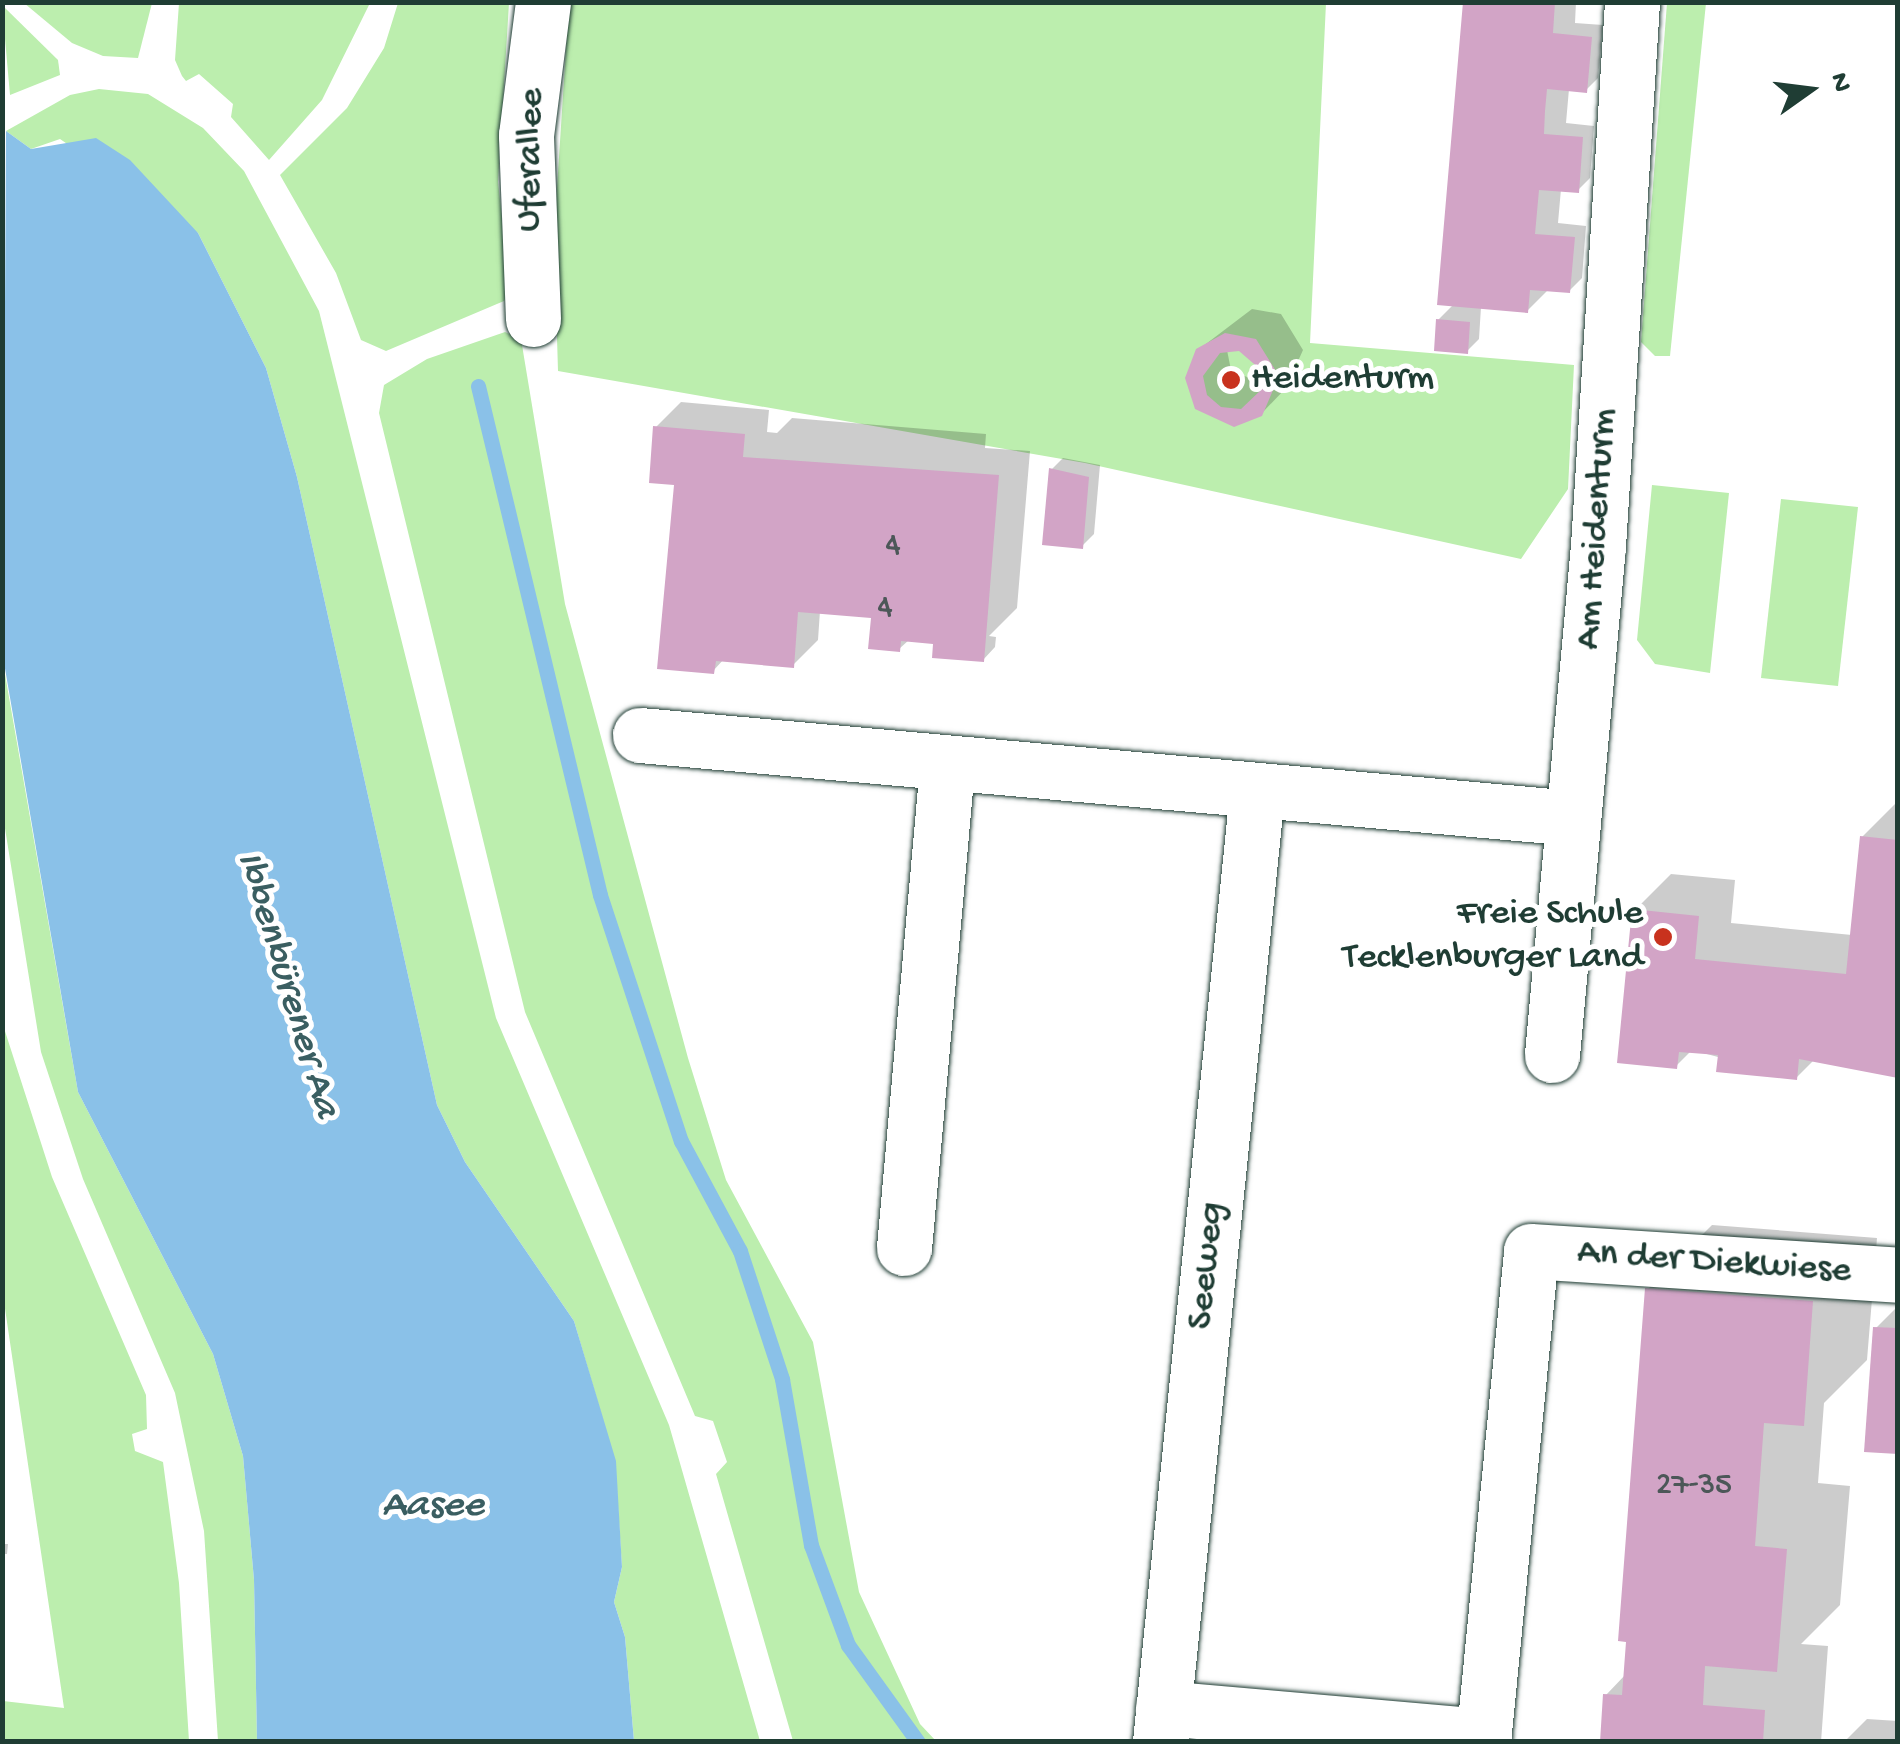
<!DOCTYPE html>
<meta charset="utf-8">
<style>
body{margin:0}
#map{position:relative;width:1900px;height:1744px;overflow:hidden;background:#fff;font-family:"Gochi Hand",sans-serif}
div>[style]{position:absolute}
.green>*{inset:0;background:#bceeae}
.water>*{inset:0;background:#8ac1e8}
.shadow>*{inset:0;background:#0003}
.stream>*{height:15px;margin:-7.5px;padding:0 7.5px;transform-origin:7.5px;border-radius:7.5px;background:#8ac1e8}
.building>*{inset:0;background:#d2a4c6}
.roads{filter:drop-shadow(0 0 2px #1f3d34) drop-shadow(0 0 2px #1f3d34)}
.minor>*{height:55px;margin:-27.5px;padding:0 27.5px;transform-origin:27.5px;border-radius:27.5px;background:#fff}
.dots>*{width:28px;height:28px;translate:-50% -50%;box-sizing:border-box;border:5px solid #fff;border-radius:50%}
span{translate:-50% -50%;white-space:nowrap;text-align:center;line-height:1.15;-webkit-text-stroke:10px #fff;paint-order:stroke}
.number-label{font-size:32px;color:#4c5758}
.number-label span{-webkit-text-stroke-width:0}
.street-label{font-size:38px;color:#1f3d34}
.poi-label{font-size:38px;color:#1f3d34}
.left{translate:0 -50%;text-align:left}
.right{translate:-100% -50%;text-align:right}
.water-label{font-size:40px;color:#3a5e61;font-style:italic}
.frame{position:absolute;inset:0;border:5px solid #1f3d34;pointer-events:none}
.north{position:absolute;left:1760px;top:40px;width:100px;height:100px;-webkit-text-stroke:8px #fff;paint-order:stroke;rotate:76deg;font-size:28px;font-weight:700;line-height:40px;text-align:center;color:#1f3d34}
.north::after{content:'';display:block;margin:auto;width:35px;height:45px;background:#1f3d34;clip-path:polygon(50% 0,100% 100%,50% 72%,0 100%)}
</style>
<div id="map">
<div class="green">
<div style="clip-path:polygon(24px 3px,152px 3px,138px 58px,103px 56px,72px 43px)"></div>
<div style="clip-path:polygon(179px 3px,179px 2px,370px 3px,322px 100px,269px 160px,231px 117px,233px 104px,199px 74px,186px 81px,182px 76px,175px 60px)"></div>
<div style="clip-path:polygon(398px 3px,509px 3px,498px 182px,510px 290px,504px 301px,386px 351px,361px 340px,336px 273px,280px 175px,347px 108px,384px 48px)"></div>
<div style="clip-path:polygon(569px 3px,1326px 3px,1310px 343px,1574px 365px,1568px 489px,1521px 559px,1085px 463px,558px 371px,554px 234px)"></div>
<div style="clip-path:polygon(1667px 3px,1706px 3px,1670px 356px,1655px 356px,1641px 342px)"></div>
<div style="clip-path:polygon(2px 5px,58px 60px,60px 75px,10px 95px)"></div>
<div style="clip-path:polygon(99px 89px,148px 94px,203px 128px,244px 171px,319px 311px,496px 1018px,669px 1425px,760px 1741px,634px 1741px,625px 1637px,614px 1602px,622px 1567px,615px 1461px,574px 1321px,465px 1162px,437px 1105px,297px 477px,266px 368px,198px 233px,60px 139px,31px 149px,6px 131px,70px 95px)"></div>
<div style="clip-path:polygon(505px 332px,521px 339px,565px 604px,688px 1058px,726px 1180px,813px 1342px,859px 1592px,920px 1724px,936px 1741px,793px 1741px,716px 1474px,727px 1462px,713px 1421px,695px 1416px,525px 1012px,379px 413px,384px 385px,427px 359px)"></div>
<div style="clip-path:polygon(1652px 485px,1729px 493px,1710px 673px,1655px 664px,1637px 640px)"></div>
<div style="clip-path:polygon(1781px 499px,1858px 507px,1838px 686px,1761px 678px)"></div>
<div style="clip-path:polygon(2px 657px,78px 1092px,213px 1354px,243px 1456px,254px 1580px,257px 1741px,218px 1741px,204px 1531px,175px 1393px,83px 1179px,41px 1052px,3px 816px)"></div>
<div style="clip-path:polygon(3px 1025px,52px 1177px,146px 1395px,147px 1429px,132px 1434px,135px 1451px,163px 1462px,179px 1583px,189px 1741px,3px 1741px,3px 1701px,64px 1708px,3px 1295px)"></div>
</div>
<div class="water">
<div style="clip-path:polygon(6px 131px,31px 149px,96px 138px,130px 160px,198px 233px,266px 368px,297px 477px,437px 1105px,465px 1162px,574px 1321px,616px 1461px,622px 1567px,614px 1602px,625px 1637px,634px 1741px,257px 1741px,254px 1580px,243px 1456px,213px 1354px,78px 1092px,3px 657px)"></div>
</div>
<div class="shadow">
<div style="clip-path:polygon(1466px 2px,1576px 2px,1575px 23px,1603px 25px,1598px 78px,1586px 90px,1569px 89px,1566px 123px,1594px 126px,1590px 178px,1578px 190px,1561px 189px,1558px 223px,1586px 226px,1582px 278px,1569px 291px,1549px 289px,1527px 311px,1481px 307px,1479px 339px,1467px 351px,1438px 320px,1454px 304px)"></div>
<div style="clip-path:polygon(evenodd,1252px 309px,1281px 314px,1303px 350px,1286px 388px,1261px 414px,1197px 407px,1198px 350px,1252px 309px,1240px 349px,1263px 369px,1263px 384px,1231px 370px,1227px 350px,1240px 349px)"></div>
<div style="clip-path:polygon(681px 402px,769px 410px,767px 432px,777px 433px,792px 418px,986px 434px,985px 448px,1030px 451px,1017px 608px,989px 636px,996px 637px,995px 647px,983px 660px,939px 642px,909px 640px,899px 649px,873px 616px,820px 611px,818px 640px,793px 665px,724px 659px,713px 671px,676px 491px,656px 427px)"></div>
<div style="clip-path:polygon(1063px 458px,1100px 465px,1094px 534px,1082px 546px,1051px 470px)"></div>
<div style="clip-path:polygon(1898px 801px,1898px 1075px,1815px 1059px,1796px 1078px,1692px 1050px,1676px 1066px,1634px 911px,1671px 874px,1735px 880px,1731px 923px,1852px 935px,1862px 837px)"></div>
<div style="clip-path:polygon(1712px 1225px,1877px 1238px,1867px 1360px,1824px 1403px,1818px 1483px,1850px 1486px,1840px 1605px,1801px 1644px,1828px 1646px,1821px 1742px,1602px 1742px,1606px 1695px,1626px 1674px,1648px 1289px)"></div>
<div style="clip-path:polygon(1898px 1306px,1898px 1451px,1876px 1328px)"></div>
<div style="clip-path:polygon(2px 1544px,8px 1544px,7px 1554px,2px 1554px)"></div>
<div style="clip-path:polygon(1867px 1719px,1898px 1721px,1898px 1742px,1844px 1742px)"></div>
</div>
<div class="stream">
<div style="left:478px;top:386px;width:523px;rotate:76.52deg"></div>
<div style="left:600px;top:895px;width:259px;rotate:71.8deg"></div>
<div style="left:681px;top:1141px;width:125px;rotate:61.8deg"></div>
<div style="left:740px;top:1251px;width:135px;rotate:71.8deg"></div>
<div style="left:782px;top:1379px;width:169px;rotate:80.1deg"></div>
<div style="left:811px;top:1545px;width:107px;rotate:69.7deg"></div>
<div style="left:848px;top:1645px;width:120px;rotate:54.2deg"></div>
</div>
<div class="building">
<div style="clip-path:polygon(1463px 2px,1555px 2px,1553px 33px,1592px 37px,1587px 93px,1547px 89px,1545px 111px,1544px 134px,1583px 137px,1579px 193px,1539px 190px,1535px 234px,1575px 237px,1570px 293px,1530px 290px,1528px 313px,1437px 305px)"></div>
<div style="clip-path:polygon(1436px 319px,1470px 322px,1468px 354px,1434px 351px)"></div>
<div style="clip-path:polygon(evenodd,1225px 333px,1256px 339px,1279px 376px,1262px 416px,1234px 427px,1195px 409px,1185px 378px,1196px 349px,1225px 333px,1239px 351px,1261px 370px,1261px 390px,1241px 409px,1221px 407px,1207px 395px,1203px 376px,1220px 353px,1239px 351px)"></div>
<div style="clip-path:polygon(653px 426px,745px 434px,743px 457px,999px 475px,984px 662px,932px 658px,933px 644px,901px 641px,900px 652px,868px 649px,871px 618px,798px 612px,794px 668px,716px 661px,714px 674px,657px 669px,674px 485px,649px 483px)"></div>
<div style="clip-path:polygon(1049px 468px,1089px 477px,1083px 549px,1042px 545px)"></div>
<div style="clip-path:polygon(1860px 836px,1898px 840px,1898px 1078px,1799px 1059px,1797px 1080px,1716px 1072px,1718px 1055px,1679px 1052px,1677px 1069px,1617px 1063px,1632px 909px,1699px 916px,1695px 959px,1846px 974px)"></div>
<div style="clip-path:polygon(1645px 1288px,1813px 1301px,1804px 1426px,1764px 1423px,1755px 1546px,1787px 1549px,1777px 1672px,1705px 1666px,1703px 1705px,1765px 1710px,1763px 1742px,1600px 1742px,1603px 1694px,1622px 1695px,1626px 1642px,1618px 1641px)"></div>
<div style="clip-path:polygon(1873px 1327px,1898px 1328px,1898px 1454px,1864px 1452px)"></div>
</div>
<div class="roads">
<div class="minor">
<div style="left:533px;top:319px;width:184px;rotate:-92.2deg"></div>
<div style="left:526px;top:135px;width:134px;rotate:-82.7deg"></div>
<div style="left:640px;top:735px;width:937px;rotate:5.08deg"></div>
<div style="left:1552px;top:1055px;width:511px;rotate:-84.84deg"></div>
<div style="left:1598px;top:546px;width:545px;rotate:-86.42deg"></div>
<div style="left:904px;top:1248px;width:487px;rotate:-84.9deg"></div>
<div style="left:1163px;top:1708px;width:321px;rotate:5deg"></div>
<div style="left:1160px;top:1742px;width:955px;rotate:-84.17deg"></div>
<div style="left:1483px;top:1742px;width:493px;rotate:-84.4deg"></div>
<div style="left:1531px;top:1251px;width:368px;rotate:3.7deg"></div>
</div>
</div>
<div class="dots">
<div style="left:1231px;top:380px;background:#c8321e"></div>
<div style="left:1663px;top:937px;background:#c8321e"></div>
</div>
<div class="number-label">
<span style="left:893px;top:546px">4</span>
<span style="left:885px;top:608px">4</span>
<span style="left:1694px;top:1486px">27-35</span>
</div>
<div class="street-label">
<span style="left:532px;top:160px;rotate:-89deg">Uferallee</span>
<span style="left:1598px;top:529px;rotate:-86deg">Am Heidenturm</span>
<span style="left:1714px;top:1263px;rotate:4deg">An der Diekwiese</span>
<span style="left:1208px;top:1266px;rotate:-84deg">Seeweg</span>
</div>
<div class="poi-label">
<span class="left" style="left:1251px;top:380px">Heidenturm</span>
<span class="right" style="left:1643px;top:937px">Freie Schule<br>Tecklenburger Land</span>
</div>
<div class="water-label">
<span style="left:286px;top:985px;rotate:73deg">Ibbenbürener Aa</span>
<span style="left:433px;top:1507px">Aasee</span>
</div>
<div class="frame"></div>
<div class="north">N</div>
</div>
